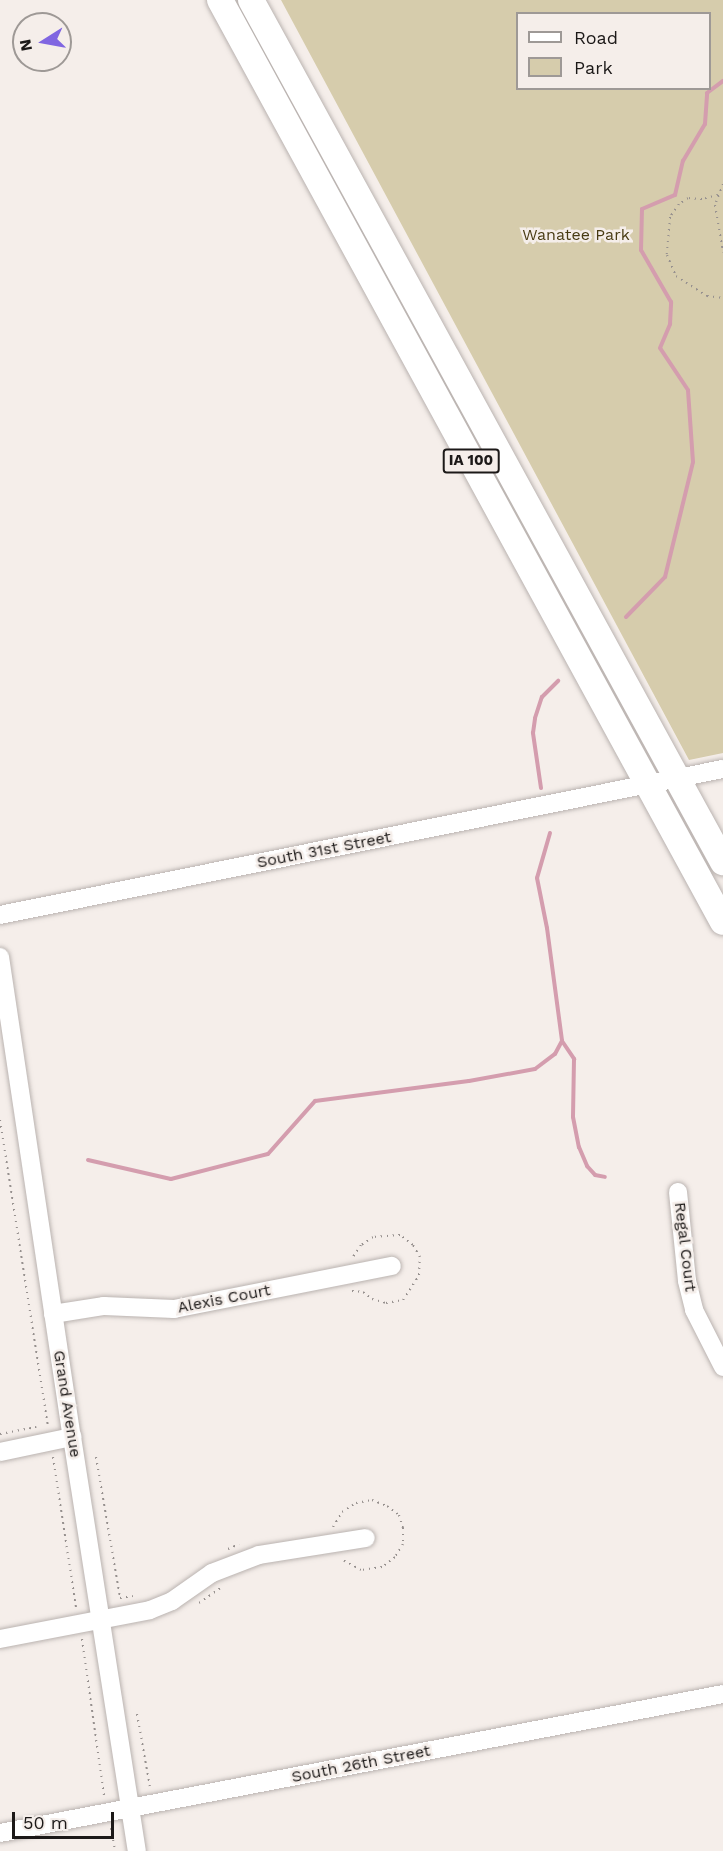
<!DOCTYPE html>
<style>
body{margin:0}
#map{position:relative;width:723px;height:1851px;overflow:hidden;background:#f5eeea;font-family:"Work Sans",sans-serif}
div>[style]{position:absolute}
.green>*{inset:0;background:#d6ccac}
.stream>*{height:4px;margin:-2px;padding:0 2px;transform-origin:2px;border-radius:2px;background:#d49dae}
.path>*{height:2px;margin-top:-1px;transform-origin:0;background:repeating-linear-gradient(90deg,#96908e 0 1.5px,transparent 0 6px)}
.roads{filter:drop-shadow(0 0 2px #bab3b0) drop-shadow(0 0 2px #bab3b0)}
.minor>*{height:18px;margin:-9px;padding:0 9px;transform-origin:9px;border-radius:9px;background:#fff}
.highway>*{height:26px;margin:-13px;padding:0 13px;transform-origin:13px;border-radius:13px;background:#fff}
span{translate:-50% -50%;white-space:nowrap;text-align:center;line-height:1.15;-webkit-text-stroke:5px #f5eeea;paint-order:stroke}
.shield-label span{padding:2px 4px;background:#f5eeea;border:2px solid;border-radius:4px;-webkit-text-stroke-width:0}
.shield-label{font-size:15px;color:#1c1918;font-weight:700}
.park-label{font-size:16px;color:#483b13}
.street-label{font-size:16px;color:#1c1918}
.legend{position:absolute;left:516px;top:12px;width:195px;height:78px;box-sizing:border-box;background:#f5eeea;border:2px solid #9e9996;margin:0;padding:8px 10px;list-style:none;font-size:18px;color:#1c1918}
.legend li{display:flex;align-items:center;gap:12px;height:30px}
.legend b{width:30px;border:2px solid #9e9996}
.north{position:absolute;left:12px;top:12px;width:60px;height:60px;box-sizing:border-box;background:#f5eeea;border:2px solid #9e9996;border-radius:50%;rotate:259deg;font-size:16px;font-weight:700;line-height:24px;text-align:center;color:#1c1918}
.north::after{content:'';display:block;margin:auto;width:21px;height:27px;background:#8066e1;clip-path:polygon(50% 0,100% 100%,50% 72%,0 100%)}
.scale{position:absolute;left:12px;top:1812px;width:102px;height:27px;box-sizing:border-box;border:3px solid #1c1918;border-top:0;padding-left:8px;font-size:18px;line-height:21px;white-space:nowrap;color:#1c1918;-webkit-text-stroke:4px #f5eeea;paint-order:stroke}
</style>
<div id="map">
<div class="green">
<div style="clip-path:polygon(evenodd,281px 0,723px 0,723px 753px,689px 760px,281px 0,518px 14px,710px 14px,710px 88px,518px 88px,518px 14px)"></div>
</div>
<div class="stream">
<div style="left:626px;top:617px;width:56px;rotate:-45.7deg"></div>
<div style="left:665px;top:577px;width:118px;rotate:-76.3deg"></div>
<div style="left:693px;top:462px;width:72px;rotate:-94deg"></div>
<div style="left:688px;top:390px;width:50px;rotate:-123.7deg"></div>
<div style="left:660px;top:348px;width:26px;rotate:-67deg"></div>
<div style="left:670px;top:324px;width:22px;rotate:-87deg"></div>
<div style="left:671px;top:302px;width:60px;rotate:-120deg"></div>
<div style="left:641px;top:250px;width:41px;rotate:-88.6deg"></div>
<div style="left:642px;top:209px;width:36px;rotate:-23deg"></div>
<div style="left:675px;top:195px;width:35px;rotate:-77deg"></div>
<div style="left:683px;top:161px;width:43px;rotate:-59.3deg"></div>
<div style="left:705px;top:124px;width:31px;rotate:-86deg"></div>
<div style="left:707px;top:93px;width:20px;rotate:-37deg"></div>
<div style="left:541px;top:788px;width:56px;rotate:-98.3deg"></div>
<div style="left:533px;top:733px;width:15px;rotate:-82deg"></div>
<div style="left:535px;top:718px;width:22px;rotate:-72deg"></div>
<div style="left:542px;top:697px;width:23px;rotate:-45deg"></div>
<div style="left:550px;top:833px;width:47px;rotate:106.1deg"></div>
<div style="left:537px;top:878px;width:51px;rotate:78.7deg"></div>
<div style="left:547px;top:928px;width:114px;rotate:82.4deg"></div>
<div style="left:562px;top:1041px;width:22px;rotate:56deg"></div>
<div style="left:574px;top:1059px;width:58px;rotate:91deg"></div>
<div style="left:573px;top:1117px;width:31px;rotate:79deg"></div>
<div style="left:579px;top:1147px;width:21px;rotate:67deg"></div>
<div style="left:587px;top:1166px;width:12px;rotate:48deg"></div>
<div style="left:595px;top:1175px;width:10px;rotate:11deg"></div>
<div style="left:88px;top:1160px;width:85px;rotate:12.9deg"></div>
<div style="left:171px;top:1179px;width:100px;rotate:-14.5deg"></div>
<div style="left:268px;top:1154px;width:71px;rotate:-48.4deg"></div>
<div style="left:315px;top:1101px;width:155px;rotate:-7.4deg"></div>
<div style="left:469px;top:1081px;width:67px;rotate:-10.3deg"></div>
<div style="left:535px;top:1069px;width:25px;rotate:-37deg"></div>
<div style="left:555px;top:1054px;width:15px;rotate:-62deg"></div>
</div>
<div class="path">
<div style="left:723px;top:184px;width:22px;rotate:111deg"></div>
<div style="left:715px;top:205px;width:48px;rotate:80.3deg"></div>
<div style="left:718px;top:195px;width:16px;rotate:166deg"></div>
<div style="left:702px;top:199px;width:14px;rotate:-176deg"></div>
<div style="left:688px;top:198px;width:11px;rotate:146deg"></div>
<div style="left:679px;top:204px;width:16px;rotate:125deg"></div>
<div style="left:670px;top:217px;width:38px;rotate:95deg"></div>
<div style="left:667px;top:255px;width:23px;rotate:67deg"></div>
<div style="left:676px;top:276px;width:37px;rotate:33deg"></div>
<div style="left:707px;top:296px;width:16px;rotate:7deg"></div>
<div style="left:0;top:1120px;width:309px;rotate:81.1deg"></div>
<div style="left:352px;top:1291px;width:11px;rotate:5deg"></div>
<div style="left:363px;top:1292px;width:11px;rotate:38deg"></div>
<div style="left:372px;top:1299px;width:15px;rotate:16deg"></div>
<div style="left:386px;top:1303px;width:17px;rotate:-10deg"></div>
<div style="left:403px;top:1300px;width:30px;rotate:-57deg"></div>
<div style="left:419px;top:1275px;width:18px;rotate:-87deg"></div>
<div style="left:420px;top:1257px;width:14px;rotate:-120deg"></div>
<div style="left:413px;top:1245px;width:16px;rotate:-142deg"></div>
<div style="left:400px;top:1235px;width:27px;rotate:176deg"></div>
<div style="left:373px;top:1237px;width:14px;rotate:146deg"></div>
<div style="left:361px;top:1245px;width:14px;rotate:124deg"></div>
<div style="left:0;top:1434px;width:37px;rotate:-11deg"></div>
<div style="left:53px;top:1457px;width:153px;rotate:81.3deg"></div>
<div style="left:96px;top:1457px;width:143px;rotate:80.3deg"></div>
<div style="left:120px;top:1598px;width:13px;rotate:-9deg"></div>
<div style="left:333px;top:1527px;width:17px;rotate:-59deg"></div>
<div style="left:342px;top:1512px;width:17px;rotate:-33deg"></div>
<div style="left:356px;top:1503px;width:16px;rotate:-11deg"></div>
<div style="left:372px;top:1500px;width:16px;rotate:22deg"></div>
<div style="left:387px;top:1506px;width:15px;rotate:37deg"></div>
<div style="left:399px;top:1515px;width:14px;rotate:73deg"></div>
<div style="left:403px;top:1528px;width:16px;rotate:90deg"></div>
<div style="left:403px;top:1544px;width:15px;rotate:122deg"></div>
<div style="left:395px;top:1557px;width:16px;rotate:142deg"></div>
<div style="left:382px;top:1567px;width:21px;rotate:172deg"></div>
<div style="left:361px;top:1570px;width:23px;rotate:-151deg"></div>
<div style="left:228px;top:1549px;width:12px;rotate:-24deg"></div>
<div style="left:199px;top:1603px;width:29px;rotate:-35deg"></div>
<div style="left:82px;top:1639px;width:159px;rotate:82deg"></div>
<div style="left:137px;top:1714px;width:74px;rotate:79.9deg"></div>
<div style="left:111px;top:1828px;width:23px;rotate:80deg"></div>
</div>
<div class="roads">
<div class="minor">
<div style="left:0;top:915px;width:738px;rotate:-11.42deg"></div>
<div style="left:0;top:957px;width:485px;rotate:81.5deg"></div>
<div style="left:72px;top:1437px;width:419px;rotate:81.1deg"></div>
<div style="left:678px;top:1192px;width:89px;rotate:84.2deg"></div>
<div style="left:687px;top:1281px;width:30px;rotate:76deg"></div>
<div style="left:694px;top:1310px;width:64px;rotate:63deg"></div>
<div style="left:53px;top:1314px;width:52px;rotate:-8.9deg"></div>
<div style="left:104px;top:1306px;width:70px;rotate:2.5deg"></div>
<div style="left:174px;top:1309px;width:222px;rotate:-11.2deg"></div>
<div style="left:0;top:1452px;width:74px;rotate:-11.8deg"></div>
<div style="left:0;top:1639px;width:153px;rotate:-10.9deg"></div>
<div style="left:150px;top:1610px;width:24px;rotate:-22deg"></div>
<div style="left:172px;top:1601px;width:49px;rotate:-35deg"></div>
<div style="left:212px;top:1573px;width:50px;rotate:-21deg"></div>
<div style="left:259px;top:1555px;width:108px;rotate:-9deg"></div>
<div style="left:0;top:1833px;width:736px;rotate:-10.88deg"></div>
</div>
<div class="highway">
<div style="left:220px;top:0;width:1050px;rotate:61.39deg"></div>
<div style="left:251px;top:0;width:983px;rotate:61.3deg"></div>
</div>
</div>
<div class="shield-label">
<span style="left:471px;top:461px">IA 100</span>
</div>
<div class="park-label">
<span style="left:576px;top:235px">Wanatee Park</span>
</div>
<div class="street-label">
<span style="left:324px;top:850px;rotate:-11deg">South 31st Street</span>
<span style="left:685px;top:1247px;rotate:83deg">Regal Court</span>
<span style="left:224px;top:1299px;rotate:-11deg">Alexis Court</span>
<span style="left:67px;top:1404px;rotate:81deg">Grand Avenue</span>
<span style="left:361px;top:1764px;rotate:-11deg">South 26th Street</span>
</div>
<ul class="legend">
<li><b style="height:8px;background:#fff"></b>Road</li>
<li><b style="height:16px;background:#d6ccac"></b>Park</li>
</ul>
<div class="north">N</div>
<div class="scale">50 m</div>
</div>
